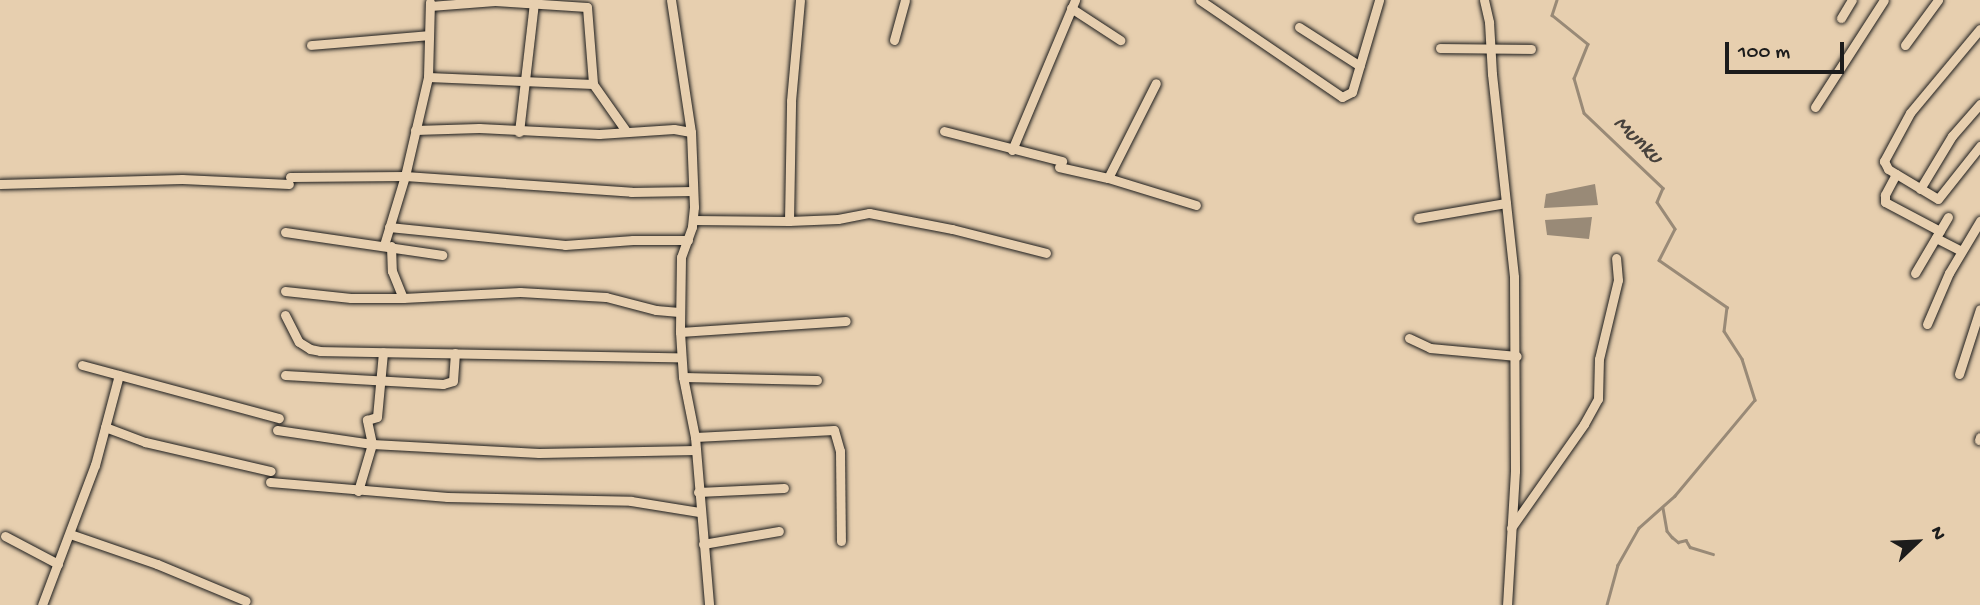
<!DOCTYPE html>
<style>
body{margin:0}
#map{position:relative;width:1980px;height:605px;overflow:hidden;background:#e7cfaf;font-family:"Gochi Hand",sans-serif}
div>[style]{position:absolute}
.water>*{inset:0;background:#998a77}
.stream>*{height:2.5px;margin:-1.25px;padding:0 1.25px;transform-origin:1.25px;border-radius:1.25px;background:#998a77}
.roads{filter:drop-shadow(0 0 2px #1c1c1c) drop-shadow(0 0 2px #1c1c1c)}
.minor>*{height:9px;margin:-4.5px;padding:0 4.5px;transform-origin:4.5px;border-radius:4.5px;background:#e7cfaf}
span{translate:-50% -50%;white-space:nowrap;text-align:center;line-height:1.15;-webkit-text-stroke:7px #e7cfaf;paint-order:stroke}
.water-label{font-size:23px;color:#48423c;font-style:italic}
.north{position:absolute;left:1882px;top:507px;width:70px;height:70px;-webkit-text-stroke:5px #e7cfaf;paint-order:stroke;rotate:67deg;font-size:19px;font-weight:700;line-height:28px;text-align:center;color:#1c1c1c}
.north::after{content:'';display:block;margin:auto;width:24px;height:32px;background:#1c1c1c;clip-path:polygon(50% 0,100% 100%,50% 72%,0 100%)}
.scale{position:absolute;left:1725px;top:42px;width:119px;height:32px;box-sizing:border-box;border:4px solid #1c1c1c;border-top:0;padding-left:9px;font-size:21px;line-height:24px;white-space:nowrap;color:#1c1c1c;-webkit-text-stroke:5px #e7cfaf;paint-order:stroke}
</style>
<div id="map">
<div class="water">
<div style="clip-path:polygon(1595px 184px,1598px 205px,1544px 208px,1546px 194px)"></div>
<div style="clip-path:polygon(1592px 217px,1589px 239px,1547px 235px,1545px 220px)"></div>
</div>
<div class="stream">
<div style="left:1557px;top:0;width:16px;rotate:108deg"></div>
<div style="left:1552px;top:15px;width:46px;rotate:38.9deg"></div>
<div style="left:1588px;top:44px;width:37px;rotate:112deg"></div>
<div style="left:1574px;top:78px;width:36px;rotate:74deg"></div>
<div style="left:1584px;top:113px;width:109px;rotate:43.5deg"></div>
<div style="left:1663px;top:188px;width:15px;rotate:113deg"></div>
<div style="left:1657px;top:202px;width:32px;rotate:56deg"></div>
<div style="left:1675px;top:229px;width:35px;rotate:117deg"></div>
<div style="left:1659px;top:260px;width:83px;rotate:34.7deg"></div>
<div style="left:1727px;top:307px;width:24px;rotate:97deg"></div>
<div style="left:1724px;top:331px;width:33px;rotate:57deg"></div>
<div style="left:1742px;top:359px;width:43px;rotate:72.4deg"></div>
<div style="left:1755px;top:400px;width:125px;rotate:129.8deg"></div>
<div style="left:1675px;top:496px;width:48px;rotate:138.4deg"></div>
<div style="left:1639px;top:528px;width:43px;rotate:119.6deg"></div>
<div style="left:1618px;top:565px;width:41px;rotate:105.4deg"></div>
<div style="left:1663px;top:508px;width:23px;rotate:80deg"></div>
<div style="left:1667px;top:531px;width:8px;rotate:50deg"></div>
<div style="left:1672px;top:537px;width:8px;rotate:40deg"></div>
<div style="left:1678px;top:542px;width:8px;rotate:-14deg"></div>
<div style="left:1686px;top:540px;width:8px;rotate:60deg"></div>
<div style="left:1690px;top:547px;width:24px;rotate:17deg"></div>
</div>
<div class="roads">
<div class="minor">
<div style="left:671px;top:0;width:134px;rotate:81.4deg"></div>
<div style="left:691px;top:132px;width:75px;rotate:87.7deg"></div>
<div style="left:694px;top:207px;width:20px;rotate:96deg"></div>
<div style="left:692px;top:227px;width:32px;rotate:110deg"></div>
<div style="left:681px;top:257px;width:75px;rotate:90.8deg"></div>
<div style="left:680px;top:332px;width:45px;rotate:86.2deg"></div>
<div style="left:683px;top:377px;width:61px;rotate:78.7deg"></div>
<div style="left:695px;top:437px;width:169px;rotate:85.2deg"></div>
<div style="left:1200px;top:0;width:172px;rotate:34.3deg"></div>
<div style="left:1342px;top:97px;width:11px;rotate:-27deg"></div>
<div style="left:1352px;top:92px;width:96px;rotate:-73.6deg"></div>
<div style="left:1484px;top:0;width:23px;rotate:77deg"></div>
<div style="left:1489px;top:22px;width:52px;rotate:86.7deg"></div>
<div style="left:1492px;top:74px;width:204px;rotate:83.8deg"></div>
<div style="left:1514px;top:277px;width:194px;rotate:89.7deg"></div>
<div style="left:1515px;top:471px;width:134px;rotate:93.4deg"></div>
<div style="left:430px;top:6px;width:65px;rotate:-4.4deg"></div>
<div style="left:495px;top:1px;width:92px;rotate:3.7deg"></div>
<div style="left:587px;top:7px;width:77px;rotate:85.5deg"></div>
<div style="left:593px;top:84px;width:57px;rotate:54.9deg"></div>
<div style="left:1071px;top:8px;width:59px;rotate:33.1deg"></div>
<div style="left:1841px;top:18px;width:21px;rotate:-59deg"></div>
<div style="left:1299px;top:27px;width:72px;rotate:32.6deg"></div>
<div style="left:1980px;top:29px;width:109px;rotate:129.8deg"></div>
<div style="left:1910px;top:113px;width:55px;rotate:118.4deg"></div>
<div style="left:1884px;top:161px;width:9px;rotate:63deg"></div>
<div style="left:1888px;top:169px;width:58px;rotate:31deg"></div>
<div style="left:1938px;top:199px;width:68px;rotate:-51.6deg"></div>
<div style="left:894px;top:40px;width:41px;rotate:-74.6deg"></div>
<div style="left:311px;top:45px;width:118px;rotate:-4.8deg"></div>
<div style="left:1905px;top:45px;width:56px;rotate:-53.7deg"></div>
<div style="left:1440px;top:48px;width:91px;rotate:0.6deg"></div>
<div style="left:428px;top:77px;width:165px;rotate:2.4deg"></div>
<div style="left:1815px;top:107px;width:127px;rotate:-57.2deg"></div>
<div style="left:415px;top:130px;width:64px;rotate:-1.8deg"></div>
<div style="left:479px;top:128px;width:120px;rotate:2.9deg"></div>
<div style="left:599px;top:134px;width:75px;rotate:-3.8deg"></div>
<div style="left:674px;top:129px;width:17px;rotate:10deg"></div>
<div style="left:944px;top:131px;width:122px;rotate:14.3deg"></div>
<div style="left:519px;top:132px;width:131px;rotate:-83.4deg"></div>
<div style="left:1012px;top:150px;width:163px;rotate:-67.2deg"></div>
<div style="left:1059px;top:167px;width:50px;rotate:12.7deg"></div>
<div style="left:1108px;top:178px;width:92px;rotate:17.1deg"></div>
<div style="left:1896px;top:174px;width:24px;rotate:118deg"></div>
<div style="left:1885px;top:195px;width:7px;rotate:90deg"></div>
<div style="left:1885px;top:202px;width:62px;rotate:27.8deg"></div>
<div style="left:290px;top:177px;width:115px;rotate:-0.5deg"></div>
<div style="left:405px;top:176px;width:227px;rotate:4deg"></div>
<div style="left:631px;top:192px;width:62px;rotate:-0.9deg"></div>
<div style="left:1108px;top:178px;width:106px;rotate:-63.2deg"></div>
<div style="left:0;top:184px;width:182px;rotate:-1.6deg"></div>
<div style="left:182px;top:179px;width:107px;rotate:2.7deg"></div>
<div style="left:1920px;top:189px;width:62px;rotate:-58.9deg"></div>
<div style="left:1952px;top:136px;width:43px;rotate:-48.8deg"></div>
<div style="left:1418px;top:218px;width:89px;rotate:-9.7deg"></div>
<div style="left:693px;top:220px;width:96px;rotate:0.6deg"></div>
<div style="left:789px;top:221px;width:49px;rotate:-2.3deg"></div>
<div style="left:838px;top:219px;width:32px;rotate:-11deg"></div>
<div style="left:869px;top:213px;width:85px;rotate:10.9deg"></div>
<div style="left:952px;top:229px;width:97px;rotate:14.3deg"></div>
<div style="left:789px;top:221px;width:120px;rotate:-89deg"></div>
<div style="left:791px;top:101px;width:101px;rotate:-84.9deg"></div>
<div style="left:389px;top:227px;width:177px;rotate:5.8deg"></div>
<div style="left:565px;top:245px;width:68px;rotate:-4.2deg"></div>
<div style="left:633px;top:240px;width:55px"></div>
<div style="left:285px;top:232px;width:159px;rotate:8.3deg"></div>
<div style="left:1936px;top:238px;width:28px;rotate:27deg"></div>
<div style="left:384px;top:245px;width:72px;rotate:-73.1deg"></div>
<div style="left:405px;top:176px;width:102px;rotate:-76.9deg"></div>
<div style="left:428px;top:77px;width:75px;rotate:-88.5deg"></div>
<div style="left:391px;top:246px;width:25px;rotate:88deg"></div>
<div style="left:392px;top:271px;width:29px;rotate:68deg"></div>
<div style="left:1915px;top:273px;width:65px;rotate:-59.5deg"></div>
<div style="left:285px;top:291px;width:66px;rotate:6.1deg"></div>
<div style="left:351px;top:298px;width:52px"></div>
<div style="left:403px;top:298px;width:117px;rotate:-2.9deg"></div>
<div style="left:520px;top:292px;width:86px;rotate:3.3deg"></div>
<div style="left:606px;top:297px;width:52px;rotate:14.6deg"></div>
<div style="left:656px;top:310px;width:23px;rotate:5deg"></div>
<div style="left:285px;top:315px;width:30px;rotate:63deg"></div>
<div style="left:299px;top:342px;width:13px;rotate:32deg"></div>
<div style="left:310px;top:349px;width:10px;rotate:11deg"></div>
<div style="left:320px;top:351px;width:361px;rotate:1deg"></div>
<div style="left:1927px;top:324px;width:56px;rotate:-66.7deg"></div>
<div style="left:1949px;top:273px;width:61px;rotate:-59.2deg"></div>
<div style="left:680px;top:332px;width:166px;rotate:-3.8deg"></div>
<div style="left:1409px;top:338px;width:23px;rotate:25deg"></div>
<div style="left:1430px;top:348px;width:87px;rotate:5.3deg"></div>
<div style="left:82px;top:365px;width:204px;rotate:15.1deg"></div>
<div style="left:1959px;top:374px;width:68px;rotate:-72.1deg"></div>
<div style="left:285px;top:375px;width:158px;rotate:3.3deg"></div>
<div style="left:443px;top:384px;width:10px;rotate:-17deg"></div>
<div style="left:453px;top:381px;width:28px;rotate:-86deg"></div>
<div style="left:683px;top:377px;width:134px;rotate:1.3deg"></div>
<div style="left:105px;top:427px;width:43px;rotate:20.6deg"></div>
<div style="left:145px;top:442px;width:129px;rotate:13deg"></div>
<div style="left:277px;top:430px;width:96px;rotate:8.4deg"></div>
<div style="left:372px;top:444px;width:167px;rotate:3.1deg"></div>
<div style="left:539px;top:453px;width:157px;rotate:-1.1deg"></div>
<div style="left:695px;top:437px;width:139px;rotate:-2.9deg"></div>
<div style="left:834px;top:430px;width:22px;rotate:74deg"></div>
<div style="left:840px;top:451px;width:90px;rotate:89.4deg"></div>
<div style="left:1979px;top:440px;width:3px;rotate:-72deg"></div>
<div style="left:270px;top:482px;width:178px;rotate:4.8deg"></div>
<div style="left:447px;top:497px;width:184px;rotate:1.2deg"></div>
<div style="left:631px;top:501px;width:69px;rotate:9.2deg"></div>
<div style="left:358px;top:491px;width:49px;rotate:-73.4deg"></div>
<div style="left:372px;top:444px;width:25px;rotate:-102deg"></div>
<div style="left:367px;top:420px;width:10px;rotate:-17deg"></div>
<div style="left:377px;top:417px;width:65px;rotate:-84.7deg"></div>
<div style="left:698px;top:492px;width:86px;rotate:-2.7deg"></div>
<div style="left:1511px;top:528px;width:127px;rotate:-54.9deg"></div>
<div style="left:1584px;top:424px;width:29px;rotate:-61deg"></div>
<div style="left:1598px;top:399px;width:40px;rotate:-88.6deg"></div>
<div style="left:1599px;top:359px;width:81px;rotate:-76.5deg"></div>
<div style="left:1618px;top:280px;width:22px;rotate:-95deg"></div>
<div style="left:70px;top:534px;width:92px;rotate:19deg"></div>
<div style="left:157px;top:564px;width:96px;rotate:22.6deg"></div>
<div style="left:5px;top:536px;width:60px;rotate:27.8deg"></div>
<div style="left:703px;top:544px;width:77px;rotate:-9.7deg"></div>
<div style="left:42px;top:605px;width:150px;rotate:-69.3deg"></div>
<div style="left:95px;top:465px;width:93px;rotate:-75.1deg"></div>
</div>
</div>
<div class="water-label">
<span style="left:1637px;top:141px;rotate:44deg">Munku</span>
</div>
<div class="north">N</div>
<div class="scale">100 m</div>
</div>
